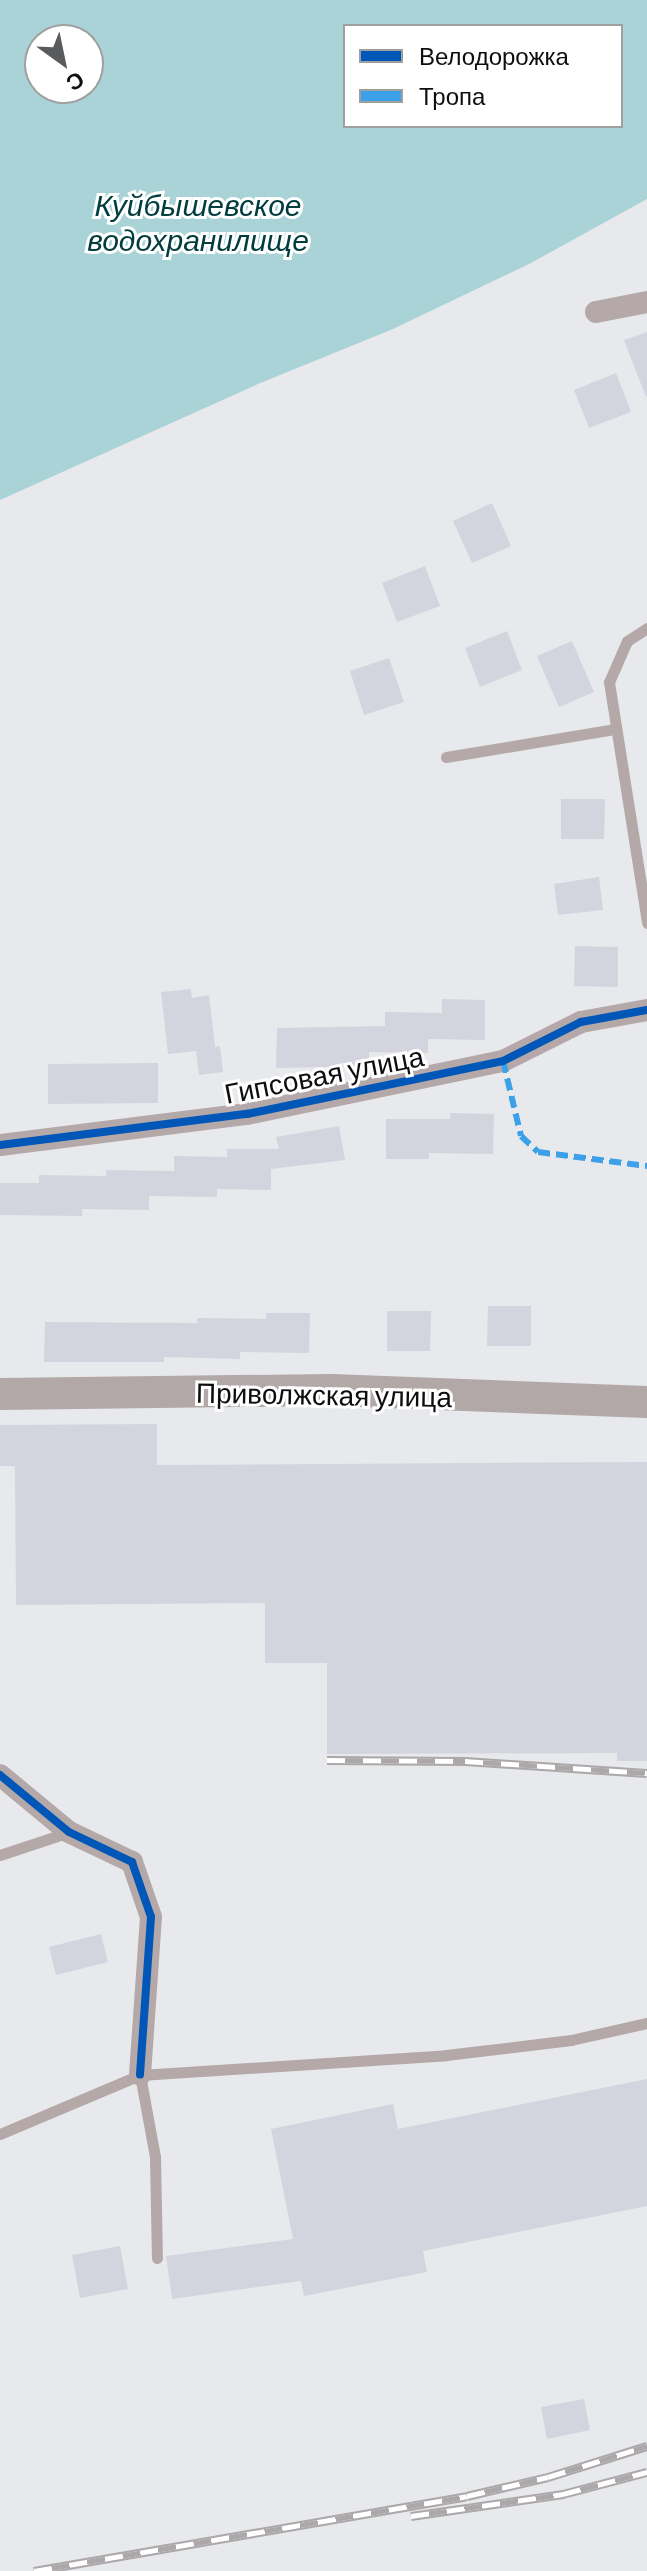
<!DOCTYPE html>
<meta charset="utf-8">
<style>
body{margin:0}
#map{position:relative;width:647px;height:2571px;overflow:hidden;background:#e8e9ec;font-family:Barlow,sans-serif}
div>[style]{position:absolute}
.water>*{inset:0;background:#a9d3d6}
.building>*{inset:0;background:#d4d4de}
.lane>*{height:11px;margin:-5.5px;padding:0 5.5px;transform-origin:5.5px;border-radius:5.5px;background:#b4a8a8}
.street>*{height:22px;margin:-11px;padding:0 11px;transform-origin:11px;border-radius:11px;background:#b4a8a8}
.secondary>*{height:32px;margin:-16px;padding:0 16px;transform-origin:16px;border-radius:16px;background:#b2a8a8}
.rail>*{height:9px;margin-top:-4.5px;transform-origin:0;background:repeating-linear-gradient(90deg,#fff 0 18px,#aca8a9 0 36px);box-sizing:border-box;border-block:2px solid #aca8a9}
.quiet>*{height:6px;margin-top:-3px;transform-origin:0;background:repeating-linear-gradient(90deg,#3da1ea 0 12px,transparent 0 18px)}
.cycleway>*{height:8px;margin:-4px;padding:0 4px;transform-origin:4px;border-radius:4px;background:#0057b8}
span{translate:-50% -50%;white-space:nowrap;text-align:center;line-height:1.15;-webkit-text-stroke:6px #fff;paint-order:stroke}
.street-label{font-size:28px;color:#0e0e10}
.water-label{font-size:30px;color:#013c3e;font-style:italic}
.legend{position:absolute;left:343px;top:24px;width:280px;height:104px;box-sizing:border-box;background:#fff;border:2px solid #9f9f9f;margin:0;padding:10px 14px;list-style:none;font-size:24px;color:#0e0e10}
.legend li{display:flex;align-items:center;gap:16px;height:40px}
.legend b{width:40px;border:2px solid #9f9f9f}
.north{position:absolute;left:24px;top:24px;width:80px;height:80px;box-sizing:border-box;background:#fff;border:2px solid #9f9f9f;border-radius:50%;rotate:147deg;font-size:22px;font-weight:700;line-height:32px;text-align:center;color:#0e0e10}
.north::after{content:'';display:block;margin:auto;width:28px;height:36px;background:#5a5b5d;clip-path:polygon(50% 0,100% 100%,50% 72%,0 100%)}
</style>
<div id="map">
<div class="water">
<div style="clip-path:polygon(evenodd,0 0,647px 0,647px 199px,529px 264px,393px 329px,258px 384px,0 500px,0 0,345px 26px,621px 26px,621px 126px,345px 126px,345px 26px,0 0,40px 40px,88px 40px,88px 88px,40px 88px,40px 40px)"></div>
</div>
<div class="building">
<div style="clip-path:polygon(647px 332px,647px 396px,646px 397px,624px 340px)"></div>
<div style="clip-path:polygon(616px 373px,631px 412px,589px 428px,574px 390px)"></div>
<div style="clip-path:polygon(492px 503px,511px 546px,472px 563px,453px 521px)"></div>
<div style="clip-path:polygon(425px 566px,440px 606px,397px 622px,382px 583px)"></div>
<div style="clip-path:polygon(507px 631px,522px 670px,480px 687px,465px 648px)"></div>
<div style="clip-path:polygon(572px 641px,594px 692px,559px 707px,537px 656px)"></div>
<div style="clip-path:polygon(389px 658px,404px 702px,364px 715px,350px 671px)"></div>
<div style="clip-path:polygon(561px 799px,605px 799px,604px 839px,561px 839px)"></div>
<div style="clip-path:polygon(599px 877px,603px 910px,558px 915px,554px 884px)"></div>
<div style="clip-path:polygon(575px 946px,618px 947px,618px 987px,574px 986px)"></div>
<div style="clip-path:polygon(191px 989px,192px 998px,209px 995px,215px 1047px,220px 1046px,223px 1072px,199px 1075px,196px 1051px,168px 1054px,161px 992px)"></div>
<div style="clip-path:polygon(442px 999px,485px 1000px,485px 1040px,428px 1039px,428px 1053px,369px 1052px,369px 1066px,276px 1068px,277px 1028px,385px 1026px,385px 1012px,442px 1013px)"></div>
<div style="clip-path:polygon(158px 1063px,158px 1103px,48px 1104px,48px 1064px)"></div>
<div style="clip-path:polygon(450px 1113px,494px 1114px,493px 1154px,429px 1153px,429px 1159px,386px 1159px,386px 1119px,450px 1119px)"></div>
<div style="clip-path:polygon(339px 1126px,345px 1160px,271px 1169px,271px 1190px,217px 1189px,217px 1197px,149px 1196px,149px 1210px,82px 1209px,82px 1216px,0 1215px,0 1183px,39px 1183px,39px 1175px,106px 1176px,106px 1170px,174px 1171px,174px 1156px,227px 1157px,227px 1149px,279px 1149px,276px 1137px)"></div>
<div style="clip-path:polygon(488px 1306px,531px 1306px,531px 1346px,487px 1346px)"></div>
<div style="clip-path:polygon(387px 1311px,431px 1311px,430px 1351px,387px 1351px)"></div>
<div style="clip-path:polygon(266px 1313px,310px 1313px,309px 1353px,240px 1352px,240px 1359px,164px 1357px,164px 1362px,44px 1362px,45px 1322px,197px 1323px,197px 1318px,266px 1319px)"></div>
<div style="clip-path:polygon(157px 1424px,157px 1465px,647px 1462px,647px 1761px,617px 1761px,617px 1753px,327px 1754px,327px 1663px,265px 1663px,265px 1603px,16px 1605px,15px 1466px,0 1466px,0 1425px)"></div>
<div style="clip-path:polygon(101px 1934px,108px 1962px,56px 1975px,49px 1947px)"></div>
<div style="clip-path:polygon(647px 2079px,647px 2206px,423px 2251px,427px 2272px,304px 2296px,301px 2281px,172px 2299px,166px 2256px,293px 2239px,271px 2129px,393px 2104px,398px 2129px)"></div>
<div style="clip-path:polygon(120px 2246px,128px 2289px,80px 2298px,72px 2255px)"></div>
<div style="clip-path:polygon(584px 2399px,590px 2430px,547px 2439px,541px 2407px)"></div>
</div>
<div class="lane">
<div style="left:647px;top:628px;width:24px;rotate:147deg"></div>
<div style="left:627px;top:641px;width:45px;rotate:113.7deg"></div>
<div style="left:609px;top:682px;width:244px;rotate:81deg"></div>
<div style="left:446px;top:757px;width:172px;rotate:-9.4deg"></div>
<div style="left:0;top:1855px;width:73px;rotate:-18.4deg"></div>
<div style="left:140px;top:2075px;width:83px;rotate:79.6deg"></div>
<div style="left:155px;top:2157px;width:101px;rotate:88.9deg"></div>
<div style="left:0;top:2134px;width:152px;rotate:-22.9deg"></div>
<div style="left:140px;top:2075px;width:307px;rotate:-3.7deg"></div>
<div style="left:446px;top:2055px;width:126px;rotate:-6.8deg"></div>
<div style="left:571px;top:2040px;width:78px;rotate:-12.6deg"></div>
</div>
<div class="street">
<div style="left:596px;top:312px;width:52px;rotate:-11.1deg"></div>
<div style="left:0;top:1145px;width:249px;rotate:-7.2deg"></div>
<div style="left:247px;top:1114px;width:261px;rotate:-11.7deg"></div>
<div style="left:503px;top:1061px;width:87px;rotate:-26.6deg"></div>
<div style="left:581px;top:1022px;width:67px;rotate:-10.3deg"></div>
<div style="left:0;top:1775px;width:89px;rotate:39.6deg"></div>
<div style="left:69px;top:1832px;width:70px;rotate:25.5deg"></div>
<div style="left:132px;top:1862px;width:58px;rotate:70.9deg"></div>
<div style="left:151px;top:1917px;width:158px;rotate:94deg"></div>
</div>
<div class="secondary">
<div style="left:0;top:1394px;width:332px;rotate:-0.7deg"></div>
<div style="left:332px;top:1390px;width:315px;rotate:2.2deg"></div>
</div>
<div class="rail">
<div style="left:327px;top:1760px;width:138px;rotate:0.4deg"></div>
<div style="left:465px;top:1761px;width:182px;rotate:3.8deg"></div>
<div style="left:411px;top:2516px;width:154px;rotate:-8.2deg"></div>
<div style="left:563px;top:2494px;width:87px;rotate:-14.7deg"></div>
<div style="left:34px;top:2571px;width:439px;rotate:-9.8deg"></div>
<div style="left:467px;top:2496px;width:83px;rotate:-13.2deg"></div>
<div style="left:548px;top:2477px;width:104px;rotate:-17.4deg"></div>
</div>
<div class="quiet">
<div style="left:503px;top:1061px;width:77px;rotate:76.5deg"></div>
<div style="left:521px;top:1136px;width:23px;rotate:43deg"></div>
<div style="left:538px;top:1152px;width:110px;rotate:7.3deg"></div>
</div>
<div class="cycleway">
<div style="left:0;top:1145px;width:249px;rotate:-7.2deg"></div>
<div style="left:247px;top:1114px;width:261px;rotate:-11.7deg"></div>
<div style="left:503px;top:1061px;width:87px;rotate:-26.6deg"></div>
<div style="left:581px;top:1022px;width:67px;rotate:-10.3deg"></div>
<div style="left:0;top:1775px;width:89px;rotate:39.6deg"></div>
<div style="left:69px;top:1832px;width:70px;rotate:25.5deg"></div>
<div style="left:132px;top:1862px;width:58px;rotate:70.9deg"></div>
<div style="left:151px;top:1917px;width:158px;rotate:94deg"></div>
</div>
<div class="street-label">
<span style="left:324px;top:1074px;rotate:-11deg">Гипсовая улица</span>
<span style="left:324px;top:1394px;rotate:1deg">Приволжская улица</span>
</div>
<div class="water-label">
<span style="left:198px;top:221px">Куйбышевское<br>водохранилище</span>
</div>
<ul class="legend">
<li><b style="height:10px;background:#0057b8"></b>Велодорожка</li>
<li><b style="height:10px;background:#3da1ea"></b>Тропа</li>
</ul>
<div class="north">С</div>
</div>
